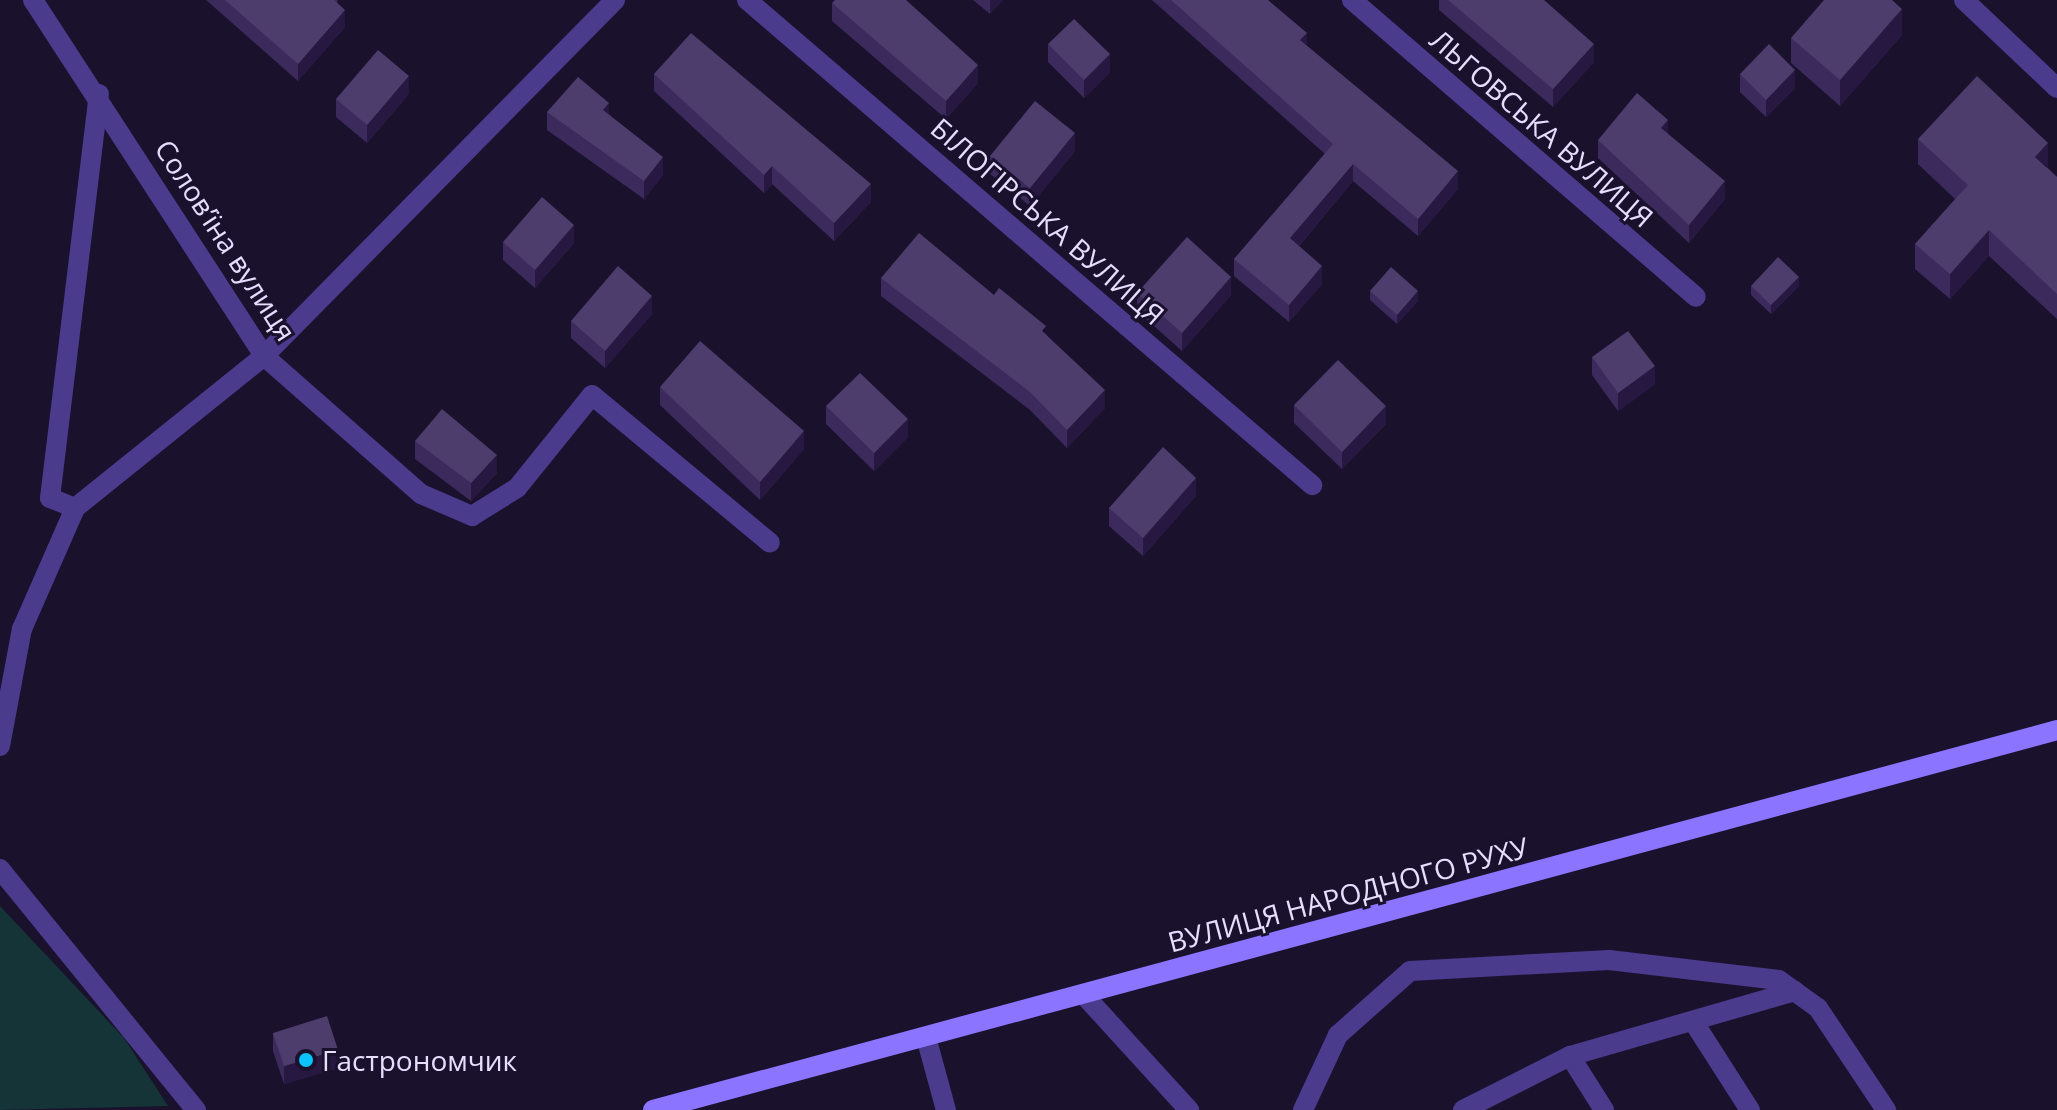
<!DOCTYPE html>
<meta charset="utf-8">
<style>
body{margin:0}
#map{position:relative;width:2057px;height:1110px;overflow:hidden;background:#1a112d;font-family:"Open Sans",sans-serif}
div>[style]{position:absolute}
.green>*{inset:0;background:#143437}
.service>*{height:20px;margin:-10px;padding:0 10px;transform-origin:10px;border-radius:10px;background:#4a3b8d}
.minor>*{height:20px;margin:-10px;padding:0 10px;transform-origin:10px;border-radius:10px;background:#4a3b8d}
.secondary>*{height:20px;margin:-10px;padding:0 10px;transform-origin:10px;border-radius:10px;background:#8b74ff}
.wall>*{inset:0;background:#3b2a5b}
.shaded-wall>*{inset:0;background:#261841}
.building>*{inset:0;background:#4d3d6d}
.dots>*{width:22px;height:22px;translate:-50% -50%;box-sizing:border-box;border:4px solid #1a112d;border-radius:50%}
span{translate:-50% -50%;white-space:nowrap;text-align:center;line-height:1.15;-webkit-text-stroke:6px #1a112d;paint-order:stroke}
.street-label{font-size:28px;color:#e6ddff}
.poi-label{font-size:28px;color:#e6ddff}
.left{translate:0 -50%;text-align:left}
</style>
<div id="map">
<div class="green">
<div style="clip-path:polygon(0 906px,124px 1038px,168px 1106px,0 1110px)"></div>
</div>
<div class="service">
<div style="left:1693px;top:1021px;width:106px;rotate:57.4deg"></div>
<div style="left:926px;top:1037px;width:76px;rotate:74.7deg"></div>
<div style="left:1570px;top:1056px;width:64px;rotate:57.8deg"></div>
<div style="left:1303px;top:1110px;width:83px;rotate:-65deg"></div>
<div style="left:1338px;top:1035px;width:96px;rotate:-41.6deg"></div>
<div style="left:1410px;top:971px;width:199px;rotate:-3.2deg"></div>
<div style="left:1609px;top:960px;width:171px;rotate:6.7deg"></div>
<div style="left:1779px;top:980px;width:48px;rotate:35.7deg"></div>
<div style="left:1818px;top:1008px;width:123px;rotate:56.3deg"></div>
<div style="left:1463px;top:1110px;width:120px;rotate:-26.8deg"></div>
<div style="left:1570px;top:1056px;width:234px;rotate:-16.1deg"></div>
</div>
<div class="minor">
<div style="left:33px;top:0;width:424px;rotate:57deg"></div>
<div style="left:264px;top:356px;width:209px;rotate:41.3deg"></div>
<div style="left:421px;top:494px;width:56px;rotate:23.3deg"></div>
<div style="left:472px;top:516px;width:53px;rotate:-31.9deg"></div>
<div style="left:517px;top:488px;width:119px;rotate:-51.1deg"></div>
<div style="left:592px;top:395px;width:231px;rotate:39.7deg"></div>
<div style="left:747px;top:0;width:745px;rotate:40.64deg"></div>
<div style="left:1352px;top:0;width:454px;rotate:40.8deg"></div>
<div style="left:1964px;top:0;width:128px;rotate:43.4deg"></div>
<div style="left:75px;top:508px;width:27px;rotate:-158deg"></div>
<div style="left:50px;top:498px;width:407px;rotate:-83.1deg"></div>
<div style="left:0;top:746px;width:119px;rotate:-79.4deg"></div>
<div style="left:22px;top:629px;width:132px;rotate:-66.3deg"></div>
<div style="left:75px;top:508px;width:243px;rotate:-38.8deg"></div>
<div style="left:264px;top:356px;width:500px;rotate:-45.4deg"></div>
<div style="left:0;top:869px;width:311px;rotate:50.9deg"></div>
<div style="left:1084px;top:995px;width:156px;rotate:47.6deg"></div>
</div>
<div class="secondary">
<div style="left:653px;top:1110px;width:1455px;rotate:-15.14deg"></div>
</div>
<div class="wall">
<div style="clip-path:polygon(206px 0,338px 0,337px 2px,345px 27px,298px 81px)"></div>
<div style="clip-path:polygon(973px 0,1003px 0,990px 14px)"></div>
<div style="clip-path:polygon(1152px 0,1268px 0,1307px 46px,1458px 189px,1418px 236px,1353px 181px,1299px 246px,1322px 284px,1289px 322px,1234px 276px,1234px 259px,1325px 154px)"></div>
<div style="clip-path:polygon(1439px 0,1544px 0,1594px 62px,1553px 107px,1439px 10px)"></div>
<div style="clip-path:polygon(832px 3px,978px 83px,946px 119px,832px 21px)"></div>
<div style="clip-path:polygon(1902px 35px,1840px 106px,1791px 63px,1791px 38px)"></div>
<div style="clip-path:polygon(1048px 44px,1110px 72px,1084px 98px,1048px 62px)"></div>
<div style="clip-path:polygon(654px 74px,871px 202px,834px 241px,772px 184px,764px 193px,654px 91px)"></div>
<div style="clip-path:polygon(1740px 74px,1795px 88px,1766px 117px,1740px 92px)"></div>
<div style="clip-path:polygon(409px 94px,367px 143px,336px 117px,336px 99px)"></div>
<div style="clip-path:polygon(547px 112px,609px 114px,663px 175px,644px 199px,547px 130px)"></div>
<div style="clip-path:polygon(1668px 135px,1725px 199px,1689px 243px,1598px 158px,1598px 140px)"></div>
<div style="clip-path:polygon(1918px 139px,2048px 168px,2057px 177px,2057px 319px,1989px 256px,1950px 299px,1915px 269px,1915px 244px,1955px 199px,1918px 164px)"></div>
<div style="clip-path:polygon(1075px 151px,1030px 206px,990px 174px,990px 156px)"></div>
<div style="clip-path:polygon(503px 242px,574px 243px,535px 288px,503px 260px)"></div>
<div style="clip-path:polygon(881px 278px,994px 295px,1046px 334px,1105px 408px,1067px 448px,1030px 410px,881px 296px)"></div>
<div style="clip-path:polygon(1751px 286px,1799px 286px,1771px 314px,1751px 295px)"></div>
<div style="clip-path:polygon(1370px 291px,1418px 301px,1397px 324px,1370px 300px)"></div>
<div style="clip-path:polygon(1137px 293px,1231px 295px,1182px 351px,1137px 311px)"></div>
<div style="clip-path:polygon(652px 314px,605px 368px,571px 338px,571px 321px)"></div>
<div style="clip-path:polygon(1592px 357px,1655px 384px,1618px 411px,1592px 375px)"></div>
<div style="clip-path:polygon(660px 387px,804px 449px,760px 500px,660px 405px)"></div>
<div style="clip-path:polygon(1294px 405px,1386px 424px,1342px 469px,1294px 423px)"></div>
<div style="clip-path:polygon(826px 406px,908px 437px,874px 471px,826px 424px)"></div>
<div style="clip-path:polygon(415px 441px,497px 473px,471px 501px,415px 459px)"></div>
<div style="clip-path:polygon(1196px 496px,1143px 556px,1109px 526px,1109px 508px)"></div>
<div style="clip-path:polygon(273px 1033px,338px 1068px,284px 1084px,273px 1051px)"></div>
</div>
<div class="shaded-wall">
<div style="clip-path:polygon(990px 0,1003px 0,990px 14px)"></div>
<div style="clip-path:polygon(1902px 9px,1902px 35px,1840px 106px,1840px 80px)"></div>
<div style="clip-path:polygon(345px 10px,345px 27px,298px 81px,298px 64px)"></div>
<div style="clip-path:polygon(1307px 33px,1307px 50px,1300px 40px)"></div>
<div style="clip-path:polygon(1594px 44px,1594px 62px,1553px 107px,1553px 89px)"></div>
<div style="clip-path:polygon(1110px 54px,1110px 72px,1084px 98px,1084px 80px)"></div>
<div style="clip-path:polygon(978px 65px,978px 83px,946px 119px,946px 101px)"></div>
<div style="clip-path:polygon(1795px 70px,1795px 88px,1766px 117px,1766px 100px)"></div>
<div style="clip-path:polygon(409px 76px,409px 94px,367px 143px,367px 125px)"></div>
<div style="clip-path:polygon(609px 103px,609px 121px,603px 110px)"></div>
<div style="clip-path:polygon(1668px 120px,1668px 138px,1661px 128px)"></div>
<div style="clip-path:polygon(1075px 133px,1075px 151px,1030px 206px,1030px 188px)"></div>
<div style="clip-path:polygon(2048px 143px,2048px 168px,2035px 157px)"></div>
<div style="clip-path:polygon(663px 157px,663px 175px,644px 199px,644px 181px)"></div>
<div style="clip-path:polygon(1353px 164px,1353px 181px,1290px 256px,1290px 238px)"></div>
<div style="clip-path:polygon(772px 166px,772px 184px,764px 193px,764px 175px)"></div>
<div style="clip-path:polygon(1458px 171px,1458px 189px,1418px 236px,1418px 219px)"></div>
<div style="clip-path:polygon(1725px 181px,1725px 199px,1689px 243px,1689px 225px)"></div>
<div style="clip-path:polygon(871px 184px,871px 202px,834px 241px,834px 223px)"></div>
<div style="clip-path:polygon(574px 225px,574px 243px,535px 288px,535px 270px)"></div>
<div style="clip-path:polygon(1989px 230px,1989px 256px,1950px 299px,1950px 274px)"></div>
<div style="clip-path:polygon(1322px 266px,1322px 284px,1289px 322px,1289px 305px)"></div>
<div style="clip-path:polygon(1231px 277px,1231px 295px,1182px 351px,1182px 333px)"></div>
<div style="clip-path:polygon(1799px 277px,1799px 286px,1771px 314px,1771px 305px)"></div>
<div style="clip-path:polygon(1418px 291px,1418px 301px,1397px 324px,1397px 315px)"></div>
<div style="clip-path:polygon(652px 296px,652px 314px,605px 368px,605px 351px)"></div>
<div style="clip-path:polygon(1655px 366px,1655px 384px,1618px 411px,1618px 393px)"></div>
<div style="clip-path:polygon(1105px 390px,1105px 408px,1067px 448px,1067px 430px)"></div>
<div style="clip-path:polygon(1386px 406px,1386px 424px,1342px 469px,1342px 452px)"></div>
<div style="clip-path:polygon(908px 419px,908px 437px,874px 471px,874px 453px)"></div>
<div style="clip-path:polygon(804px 431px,804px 449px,760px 500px,760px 482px)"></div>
<div style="clip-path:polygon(497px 455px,497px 473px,471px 501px,471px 483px)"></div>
<div style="clip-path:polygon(1196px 478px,1196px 496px,1143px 556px,1143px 538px)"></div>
<div style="clip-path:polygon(338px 1050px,338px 1068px,284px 1084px,284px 1066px)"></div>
</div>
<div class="building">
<div style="clip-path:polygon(225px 0,334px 0,345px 10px,298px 64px)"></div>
<div style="clip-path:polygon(835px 0,906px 0,978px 65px,946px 101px,832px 3px)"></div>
<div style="clip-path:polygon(1171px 0,1268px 0,1307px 33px,1300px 40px,1458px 171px,1418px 219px,1353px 164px,1290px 238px,1322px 266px,1289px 305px,1234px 259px,1333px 144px)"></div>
<div style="clip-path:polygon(1448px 0,1544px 0,1594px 44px,1553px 89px)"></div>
<div style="clip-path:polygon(1824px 0,1892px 0,1902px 9px,1840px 80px,1791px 38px)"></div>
<div style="clip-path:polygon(1074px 19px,1110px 54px,1084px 80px,1048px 44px)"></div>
<div style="clip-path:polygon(691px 33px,871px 184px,834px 223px,772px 166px,764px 175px,654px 74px)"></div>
<div style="clip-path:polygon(1769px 44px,1795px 70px,1766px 100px,1740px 74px)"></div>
<div style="clip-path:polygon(378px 50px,409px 76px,367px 125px,336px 99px)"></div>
<div style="clip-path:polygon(1977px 76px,2048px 143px,2035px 157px,2057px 177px,2057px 294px,1989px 230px,1950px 274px,1915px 244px,1968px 185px,1918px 139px)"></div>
<div style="clip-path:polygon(578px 77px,609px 103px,603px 110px,663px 157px,644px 181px,547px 112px)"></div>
<div style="clip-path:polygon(1637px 93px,1668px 120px,1661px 128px,1725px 181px,1689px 225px,1598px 140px)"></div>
<div style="clip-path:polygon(1035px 101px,1075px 133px,1030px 188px,990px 156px)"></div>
<div style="clip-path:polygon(542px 197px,574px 225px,535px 270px,503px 242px)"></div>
<div style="clip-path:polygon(919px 233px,994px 295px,999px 288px,1046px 326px,1042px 331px,1105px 390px,1067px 430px,1030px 392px,881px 278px)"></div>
<div style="clip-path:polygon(1187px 237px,1231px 277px,1182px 333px,1137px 293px)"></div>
<div style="clip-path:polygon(1778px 257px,1799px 277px,1771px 305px,1751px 286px)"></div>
<div style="clip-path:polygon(618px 266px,652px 296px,605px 351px,571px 321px)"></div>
<div style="clip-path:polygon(1391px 267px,1418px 291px,1397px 315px,1370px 291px)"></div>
<div style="clip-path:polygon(1628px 331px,1655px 366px,1618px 393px,1592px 357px)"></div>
<div style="clip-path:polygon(700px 341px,804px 431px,760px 482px,660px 387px)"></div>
<div style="clip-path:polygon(1338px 360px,1386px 406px,1342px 452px,1294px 405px)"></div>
<div style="clip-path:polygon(860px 373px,908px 419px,874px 453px,826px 406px)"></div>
<div style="clip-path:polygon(442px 409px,497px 455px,471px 483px,415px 441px)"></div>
<div style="clip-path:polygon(1163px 447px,1196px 478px,1143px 538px,1109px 508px)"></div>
<div style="clip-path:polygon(327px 1016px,338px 1050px,284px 1066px,273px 1033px)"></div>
</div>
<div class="dots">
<div style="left:306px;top:1060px;background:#09c4ff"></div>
</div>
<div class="street-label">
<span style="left:1542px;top:128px;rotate:41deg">ЛЬГОВСЬКА ВУЛИЦЯ</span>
<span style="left:1048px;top:221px;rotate:41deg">БІЛОГІРСЬКА ВУЛИЦЯ</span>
<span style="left:226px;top:240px;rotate:57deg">Соловʼїна вулиця</span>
<span style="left:1348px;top:894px;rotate:-15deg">ВУЛИЦЯ НАРОДНОГО РУХУ</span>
</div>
<div class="poi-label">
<span class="left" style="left:322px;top:1060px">Гастрономчик</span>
</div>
</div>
